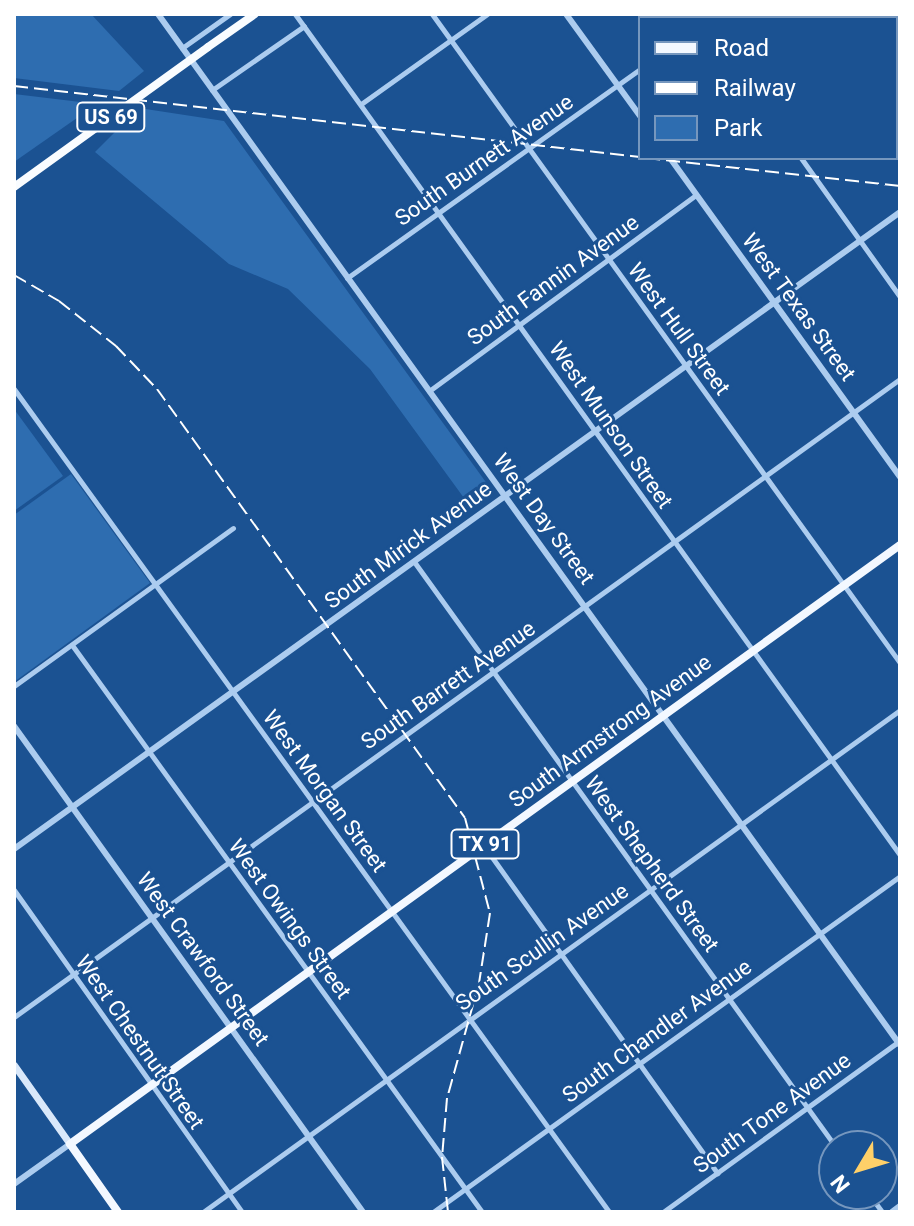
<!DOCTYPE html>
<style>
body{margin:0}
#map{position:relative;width:914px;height:1226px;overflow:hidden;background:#1b5292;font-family:Roboto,sans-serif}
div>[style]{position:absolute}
.green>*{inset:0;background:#2e6db0}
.minor>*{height:5px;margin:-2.5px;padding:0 2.5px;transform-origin:2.5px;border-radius:2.5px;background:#acccef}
.tertiary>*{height:6px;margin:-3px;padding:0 3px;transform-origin:3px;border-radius:3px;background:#acccef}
.secondary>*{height:7px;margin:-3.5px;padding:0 3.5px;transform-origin:3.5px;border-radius:3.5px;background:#d9e8fa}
.primary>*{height:8px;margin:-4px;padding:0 4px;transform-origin:4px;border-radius:4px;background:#f3f8ff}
.trunk>*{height:8px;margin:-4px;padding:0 4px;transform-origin:4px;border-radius:4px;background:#f9fcff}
.rail>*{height:2px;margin-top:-1px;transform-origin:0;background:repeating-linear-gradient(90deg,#fff 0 14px,transparent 0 20px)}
.trunk-bridge>*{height:8px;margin:-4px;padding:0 4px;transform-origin:4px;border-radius:4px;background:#f9fcff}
span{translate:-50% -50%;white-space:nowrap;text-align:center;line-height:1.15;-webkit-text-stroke:6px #1b5292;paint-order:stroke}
.shield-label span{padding:2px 6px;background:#1b5292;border:2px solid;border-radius:6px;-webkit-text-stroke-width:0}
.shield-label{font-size:20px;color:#fff;font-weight:700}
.street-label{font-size:22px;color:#fff}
.frame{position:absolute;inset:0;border:16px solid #fff;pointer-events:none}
.legend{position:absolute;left:638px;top:16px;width:260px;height:144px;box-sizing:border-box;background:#1b5292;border:2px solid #7697be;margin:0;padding:10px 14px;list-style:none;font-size:24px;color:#fff}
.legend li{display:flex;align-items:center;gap:16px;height:40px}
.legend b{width:40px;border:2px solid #7697be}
.north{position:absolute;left:818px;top:1130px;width:80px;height:80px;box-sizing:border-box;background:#1b5292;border:2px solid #7697be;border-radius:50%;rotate:232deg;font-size:22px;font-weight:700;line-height:32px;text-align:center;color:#fff}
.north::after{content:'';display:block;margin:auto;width:28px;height:36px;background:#ffd069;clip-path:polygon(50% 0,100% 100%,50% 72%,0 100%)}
</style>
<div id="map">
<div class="green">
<div style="clip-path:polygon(14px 14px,91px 14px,144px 71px,119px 91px,14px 78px)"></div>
<div style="clip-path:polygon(14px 94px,97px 104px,14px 162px)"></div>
<div style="clip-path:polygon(139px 108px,224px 121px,493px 492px,472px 509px,370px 369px,288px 289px,229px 264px,95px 152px)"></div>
<div style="clip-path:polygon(14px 409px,63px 476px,14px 511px)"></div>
<div style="clip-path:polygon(71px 474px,150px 583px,14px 682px,14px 515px)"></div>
</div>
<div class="minor">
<div style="left:295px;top:14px;width:1036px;rotate:54.27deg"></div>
<div style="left:432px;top:14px;width:800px;rotate:54.2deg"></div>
<div style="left:696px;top:14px;width:5px;rotate:53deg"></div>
<div style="left:829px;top:14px;width:5px;rotate:53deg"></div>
<div style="left:708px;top:18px;width:6px;rotate:-39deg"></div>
<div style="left:896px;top:40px;width:5px;rotate:-37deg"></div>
<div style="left:182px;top:48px;width:59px;rotate:-35.3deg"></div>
<div style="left:896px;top:86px;width:7px;rotate:56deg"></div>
<div style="left:212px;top:90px;width:112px;rotate:-34.8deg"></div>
<div style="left:361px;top:104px;width:155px;rotate:-35.5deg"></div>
<div style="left:801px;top:158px;width:171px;rotate:54.5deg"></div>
<div style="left:347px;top:278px;width:360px;rotate:-35.5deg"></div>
<div style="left:14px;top:389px;width:1016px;rotate:54.13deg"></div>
<div style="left:429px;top:391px;width:331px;rotate:-36.3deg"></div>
<div style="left:415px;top:563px;width:719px;rotate:54.23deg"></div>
<div style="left:72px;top:645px;width:700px;rotate:54.13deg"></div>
<div style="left:14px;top:686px;width:270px;rotate:-35.8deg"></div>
<div style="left:484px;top:846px;width:402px;rotate:54.5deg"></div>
<div style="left:14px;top:890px;width:395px;rotate:54.7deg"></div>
<div style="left:14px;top:1017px;width:1092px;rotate:-35.76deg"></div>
<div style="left:869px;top:1194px;width:22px;rotate:54deg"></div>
<div style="left:203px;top:1212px;width:859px;rotate:-35.76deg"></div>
<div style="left:433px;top:1212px;width:575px;rotate:-35.73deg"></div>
<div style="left:663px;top:1212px;width:291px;rotate:-35.9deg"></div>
</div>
<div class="tertiary">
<div style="left:158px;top:14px;width:1270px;rotate:54.26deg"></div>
<div style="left:566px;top:14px;width:126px;rotate:54deg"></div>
<div style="left:670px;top:158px;width:393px;rotate:54.2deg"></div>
<div style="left:14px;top:726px;width:598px;rotate:54.32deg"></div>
<div style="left:14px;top:849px;width:1091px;rotate:-35.71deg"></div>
<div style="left:14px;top:1184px;width:69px;rotate:-35.5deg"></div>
<div style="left:892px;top:1212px;width:10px;rotate:-37deg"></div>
</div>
<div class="secondary">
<div style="left:14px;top:1065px;width:97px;rotate:54.7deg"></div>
</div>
<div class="primary">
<div style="left:118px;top:1212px;width:83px;rotate:-125.2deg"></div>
<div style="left:70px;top:1144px;width:1024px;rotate:-35.82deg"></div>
</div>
<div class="trunk">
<div style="left:208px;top:47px;width:57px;rotate:-35.1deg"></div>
</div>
<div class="rail">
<div style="left:14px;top:86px;width:630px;rotate:6.47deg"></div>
<div style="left:646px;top:158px;width:256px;rotate:6.3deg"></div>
<div style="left:14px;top:275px;width:52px;rotate:30deg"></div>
<div style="left:59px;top:301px;width:73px;rotate:38.3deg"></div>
<div style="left:116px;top:346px;width:59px;rotate:46.4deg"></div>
<div style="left:157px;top:389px;width:528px;rotate:54.32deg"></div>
<div style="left:465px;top:818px;width:98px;rotate:75.3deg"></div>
<div style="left:490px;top:913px;width:71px;rotate:98.9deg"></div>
<div style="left:479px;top:983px;width:119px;rotate:105.5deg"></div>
<div style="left:447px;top:1098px;width:59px;rotate:94.8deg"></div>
<div style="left:442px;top:1157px;width:55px;rotate:83.8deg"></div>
</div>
<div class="trunk-bridge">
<div style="left:14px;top:187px;width:239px;rotate:-35.8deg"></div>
</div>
<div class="shield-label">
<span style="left:111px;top:117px">US 69</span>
<span style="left:485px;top:844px">TX 91</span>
</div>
<div class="street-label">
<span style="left:484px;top:160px;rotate:-35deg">South Burnett Avenue</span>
<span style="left:553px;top:280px;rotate:-36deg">South Fannin Avenue</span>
<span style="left:799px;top:307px;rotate:54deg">West Texas Street</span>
<span style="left:679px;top:329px;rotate:54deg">West Hull Street</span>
<span style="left:611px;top:425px;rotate:55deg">West Munson Street</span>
<span style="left:544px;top:519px;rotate:54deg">West Day Street</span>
<span style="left:408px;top:545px;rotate:-36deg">South Mirick Avenue</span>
<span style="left:448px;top:685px;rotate:-35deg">South Barrett Avenue</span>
<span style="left:610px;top:731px;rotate:-36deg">South Armstrong Avenue</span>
<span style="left:325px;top:791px;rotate:54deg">West Morgan Street</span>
<span style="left:652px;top:864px;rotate:54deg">West Shepherd Street</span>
<span style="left:290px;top:919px;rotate:54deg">West Owings Street</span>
<span style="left:542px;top:947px;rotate:-35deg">South Scullin Avenue</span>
<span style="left:203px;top:959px;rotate:54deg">West Crawford Street</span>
<span style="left:657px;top:1031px;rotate:-36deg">South Chandler Avenue</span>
<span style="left:140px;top:1042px;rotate:55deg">West Chestnut Street</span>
<span style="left:772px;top:1113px;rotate:-36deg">South Tone Avenue</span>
</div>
<div class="frame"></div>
<ul class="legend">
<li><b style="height:10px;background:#f3f8ff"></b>Road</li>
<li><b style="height:10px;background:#fff"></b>Railway</li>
<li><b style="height:22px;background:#2e6db0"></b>Park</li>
</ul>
<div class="north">N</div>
</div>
